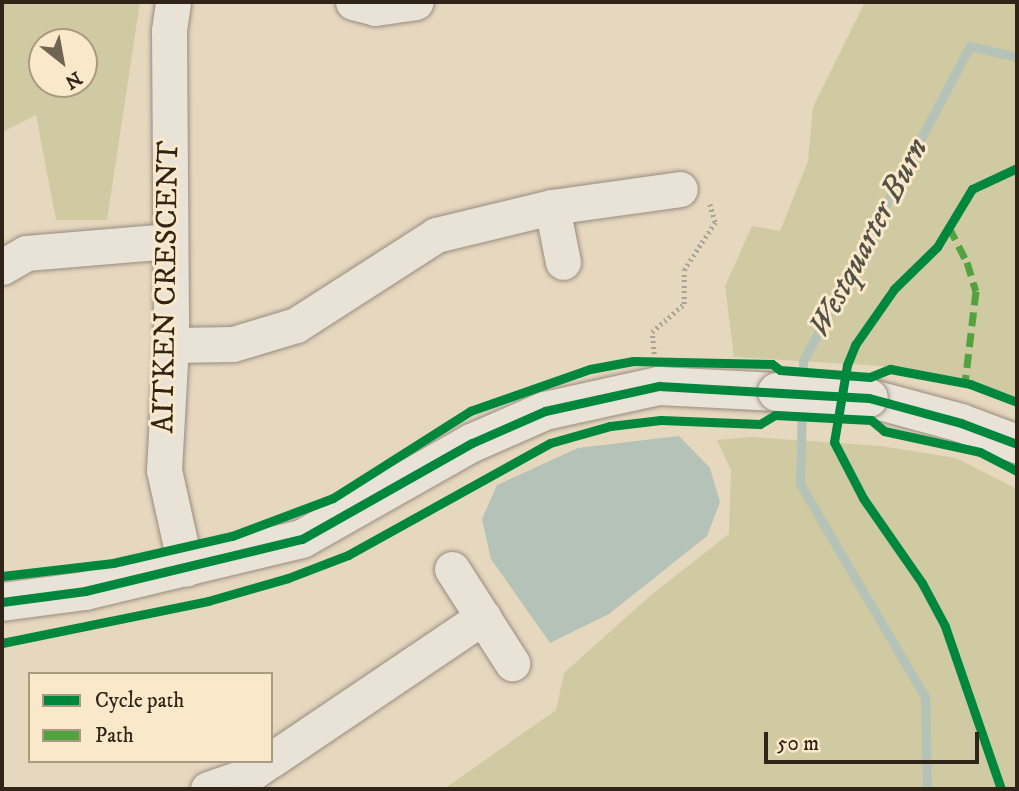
<!DOCTYPE html>
<style>
body{margin:0}
#map{position:relative;width:1019px;height:791px;overflow:hidden;background:#e6d7bf;font-family:"IM FELL DW Pica",serif}
div>[style]{position:absolute}
.green>*{inset:0;background:#d0caa2}
.water>*{inset:0;background:#b4c2b7}
.stream>*{height:9px;margin:-4.5px;padding:0 4.5px;transform-origin:4.5px;border-radius:4.5px;background:#b4c2b7}
.path>*{height:4.5px;margin-top:-2.25px;transform-origin:0;background:repeating-linear-gradient(90deg,#a7a196 0 2px,transparent 0 5.5px)}
.roads{filter:drop-shadow(0 0 2px #968d7e) drop-shadow(0 0 2px #968d7e)}
.minor>*{height:35px;margin:-17.5px;padding:0 17.5px;transform-origin:17.5px;border-radius:17.5px;background:#e9e2d6}
.tertiary>*{height:38px;margin:-19px;padding:0 19px;transform-origin:19px;border-radius:19px;background:#e9e2d6}
.bridges{filter:drop-shadow(0 0 2px #968d7e) drop-shadow(0 0 2px #968d7e)}
.tertiary-bridge>*{height:38px;margin:-19px;padding:0 19px;transform-origin:19px;border-radius:19px;background:#e9e2d6}
.quiet>*{height:7px;margin-top:-3.5px;transform-origin:0;background:repeating-linear-gradient(90deg,#52a340 0 14px,transparent 0 21px)}
.cycleway>*{height:9px;margin:-4.5px;padding:0 4.5px;transform-origin:4.5px;border-radius:4.5px;background:#00873e}
span{translate:-50% -50%;white-space:nowrap;text-align:center;line-height:1.15;-webkit-text-stroke:6px #fae8ca;paint-order:stroke}
.street-label{font-size:30px;color:#2f2417}
.water-label{font-size:32px;color:#515146;font-style:italic}
.frame{position:absolute;inset:0;border:4px solid #2f2417;pointer-events:none}
.legend{position:absolute;left:28px;top:672px;width:245px;height:91px;box-sizing:border-box;background:#fae8ca;border:2px solid #a99a82;margin:0;padding:9px 12px;list-style:none;font-size:21px;color:#2f2417}
.legend li{display:flex;align-items:center;gap:14px;height:35px}
.legend b{width:35px;border:2px solid #a99a82}
.north{position:absolute;left:28px;top:28px;width:70px;height:70px;box-sizing:border-box;background:#fae8ca;border:2px solid #a99a82;border-radius:50%;rotate:149deg;font-size:19px;font-weight:700;line-height:28px;text-align:center;color:#2f2417}
.north::after{content:'';display:block;margin:auto;width:24px;height:32px;background:#6f6352;clip-path:polygon(50% 0,100% 100%,50% 72%,0 100%)}
.scale{position:absolute;left:764px;top:732px;width:215px;height:32px;box-sizing:border-box;border:4px solid #2f2417;border-top:0;padding-left:9px;font-size:21px;line-height:24px;white-space:nowrap;color:#2f2417;-webkit-text-stroke:5px #fae8ca;paint-order:stroke}
</style>
<div id="map">
<div class="green">
<div style="clip-path:polygon(evenodd,2px 2px,140px 2px,107px 220px,56px 220px,36px 115px,2px 132px,2px 2px,42px 42px,84px 42px,84px 84px,42px 84px,42px 42px)"></div>
<div style="clip-path:polygon(865px 2px,1017px 2px,1017px 397px,973px 381px,881px 366px,734px 357px,725px 286px,752px 226px,780px 231px,808px 161px,813px 107px)"></div>
<div style="clip-path:polygon(752px 437px,881px 446px,956px 458px,1017px 489px,1017px 789px,444px 789px,556px 710px,564px 673px,651px 595px,729px 534px,731px 470px,717px 440px)"></div>
</div>
<div class="water">
<div style="clip-path:polygon(679px 436px,710px 468px,720px 502px,707px 536px,609px 614px,550px 643px,491px 559px,482px 519px,497px 485px,578px 448px)"></div>
</div>
<div class="stream">
<div style="left:803px;top:386px;width:25px;rotate:-90deg"></div>
<div style="left:803px;top:361px;width:357px;rotate:-62.1deg"></div>
<div style="left:970px;top:46px;width:48px;rotate:13.2deg"></div>
<div style="left:802px;top:403px;width:81px;rotate:91.4deg"></div>
<div style="left:800px;top:484px;width:247px;rotate:59.6deg"></div>
<div style="left:925px;top:697px;width:92px;rotate:88.8deg"></div>
</div>
<div class="path">
<div style="left:654px;top:354px;width:22px;rotate:-95deg"></div>
<div style="left:652px;top:332px;width:43px;rotate:-41.2deg"></div>
<div style="left:684px;top:304px;width:34px;rotate:-90deg"></div>
<div style="left:684px;top:270px;width:57px;rotate:-57.1deg"></div>
<div style="left:715px;top:222px;width:21px;rotate:-107deg"></div>
<div style="left:847px;top:364px;width:21px;rotate:-67deg"></div>
<div style="left:855px;top:345px;width:68px;rotate:-55.1deg"></div>
<div style="left:894px;top:289px;width:60px;rotate:-44.3deg"></div>
<div style="left:937px;top:247px;width:68px;rotate:-58.9deg"></div>
<div style="left:972px;top:189px;width:50px;rotate:-25deg"></div>
<div style="left:837px;top:428px;width:14px;rotate:102deg"></div>
<div style="left:834px;top:442px;width:63px;rotate:62.6deg"></div>
<div style="left:863px;top:498px;width:103px;rotate:55.2deg"></div>
<div style="left:922px;top:583px;width:49px;rotate:61.9deg"></div>
<div style="left:945px;top:626px;width:172px;rotate:71deg"></div>
</div>
<div class="roads">
<div class="minor">
<div style="left:173px;top:2px;width:29px;rotate:98deg"></div>
<div style="left:169px;top:31px;width:314px;rotate:89.6deg"></div>
<div style="left:171px;top:345px;width:125px;rotate:93.2deg"></div>
<div style="left:164px;top:470px;width:101px;rotate:77.5deg"></div>
<div style="left:353px;top:2px;width:23px;rotate:15deg"></div>
<div style="left:375px;top:8px;width:41px;rotate:-8.3deg"></div>
<div style="left:552px;top:207px;width:56px;rotate:78.7deg"></div>
<div style="left:2px;top:267px;width:28px;rotate:-30deg"></div>
<div style="left:26px;top:253px;width:144px;rotate:-4.8deg"></div>
<div style="left:171px;top:345px;width:62px;rotate:-0.9deg"></div>
<div style="left:233px;top:344px;width:66px;rotate:-16.8deg"></div>
<div style="left:296px;top:325px;width:166px;rotate:-32.7deg"></div>
<div style="left:436px;top:235px;width:119px;rotate:-13.6deg"></div>
<div style="left:552px;top:207px;width:129px;rotate:-8deg"></div>
<div style="left:452px;top:569px;width:112px;rotate:57.4deg"></div>
<div style="left:271px;top:760px;width:256px;rotate:-34deg"></div>
<div style="left:208px;top:789px;width:43px;rotate:-18.9deg"></div>
<div style="left:249px;top:775px;width:24px;rotate:-35deg"></div>
</div>
<div class="tertiary">
<div style="left:869px;top:398px;width:95px;rotate:15.2deg"></div>
<div style="left:961px;top:423px;width:60px;rotate:20.6deg"></div>
<div style="left:2px;top:602px;width:84px;rotate:-7.5deg"></div>
<div style="left:85px;top:591px;width:223px;rotate:-13.5deg"></div>
<div style="left:302px;top:539px;width:195px;rotate:-29.5deg"></div>
<div style="left:472px;top:443px;width:80px;rotate:-23.7deg"></div>
<div style="left:545px;top:411px;width:117px;rotate:-12.4deg"></div>
<div style="left:659px;top:386px;width:118px;rotate:2.9deg"></div>
</div>
</div>
<div class="bridges">
<div class="tertiary-bridge">
<div style="left:777px;top:392px;width:92px;rotate:3.7deg"></div>
</div>
</div>
<div class="quiet">
<div style="left:949px;top:227px;width:39px;rotate:63deg"></div>
<div style="left:967px;top:262px;width:30px;rotate:73deg"></div>
<div style="left:976px;top:291px;width:93px;rotate:96.8deg"></div>
</div>
<div class="cycleway">
<div style="left:2px;top:576px;width:112px;rotate:-6.7deg"></div>
<div style="left:113px;top:563px;width:122px;rotate:-12.8deg"></div>
<div style="left:232px;top:536px;width:108px;rotate:-20.6deg"></div>
<div style="left:333px;top:498px;width:162px;rotate:-32.4deg"></div>
<div style="left:470px;top:411px;width:127px;rotate:-19.3deg"></div>
<div style="left:590px;top:369px;width:44px;rotate:-10.5deg"></div>
<div style="left:633px;top:361px;width:139px;rotate:1.2deg"></div>
<div style="left:772px;top:364px;width:10px;rotate:37deg"></div>
<div style="left:780px;top:370px;width:90px;rotate:4.4deg"></div>
<div style="left:870px;top:377px;width:22px;rotate:-22deg"></div>
<div style="left:890px;top:369px;width:81px;rotate:10.6deg"></div>
<div style="left:970px;top:384px;width:50px;rotate:21deg"></div>
<div style="left:2px;top:602px;width:84px;rotate:-7.5deg"></div>
<div style="left:85px;top:591px;width:223px;rotate:-13.5deg"></div>
<div style="left:302px;top:539px;width:195px;rotate:-29.5deg"></div>
<div style="left:472px;top:443px;width:80px;rotate:-23.7deg"></div>
<div style="left:545px;top:411px;width:117px;rotate:-12.4deg"></div>
<div style="left:659px;top:386px;width:210px;rotate:3.3deg"></div>
<div style="left:869px;top:398px;width:95px;rotate:15.2deg"></div>
<div style="left:961px;top:423px;width:60px;rotate:20.6deg"></div>
<div style="left:2px;top:643px;width:210px;rotate:-11.5deg"></div>
<div style="left:208px;top:601px;width:83px;rotate:-16deg"></div>
<div style="left:288px;top:578px;width:64px;rotate:-21deg"></div>
<div style="left:348px;top:555px;width:231px;rotate:-29deg"></div>
<div style="left:550px;top:443px;width:62px;rotate:-15.8deg"></div>
<div style="left:610px;top:426px;width:51px;rotate:-6.7deg"></div>
<div style="left:661px;top:420px;width:99px;rotate:2.3deg"></div>
<div style="left:760px;top:424px;width:17px;rotate:-31deg"></div>
<div style="left:775px;top:415px;width:96px;rotate:3deg"></div>
<div style="left:871px;top:420px;width:17px;rotate:40deg"></div>
<div style="left:884px;top:431px;width:98px;rotate:12.3deg"></div>
<div style="left:980px;top:452px;width:42px;rotate:27.2deg"></div>
<div style="left:1001px;top:789px;width:172px;rotate:-109deg"></div>
<div style="left:945px;top:626px;width:49px;rotate:-118.1deg"></div>
<div style="left:922px;top:583px;width:103px;rotate:-124.8deg"></div>
<div style="left:863px;top:498px;width:63px;rotate:-117.4deg"></div>
<div style="left:834px;top:442px;width:78px;rotate:-80.4deg"></div>
<div style="left:847px;top:365px;width:22px;rotate:-68deg"></div>
<div style="left:855px;top:345px;width:68px;rotate:-55.1deg"></div>
<div style="left:894px;top:289px;width:60px;rotate:-44.3deg"></div>
<div style="left:937px;top:247px;width:68px;rotate:-58.9deg"></div>
<div style="left:972px;top:189px;width:50px;rotate:-25deg"></div>
</div>
<div class="street-label">
<span style="left:167px;top:287px;rotate:-89deg">AITKEN CRESCENT</span>
</div>
<div class="water-label">
<span style="left:869px;top:238px;rotate:-62deg">Westquarter Burn</span>
</div>
<div class="frame"></div>
<ul class="legend">
<li><b style="height:9px;background:#00873e"></b>Cycle path</li>
<li><b style="height:9px;background:#52a340"></b>Path</li>
</ul>
<div class="north">N</div>
<div class="scale">50 m</div>
</div>
